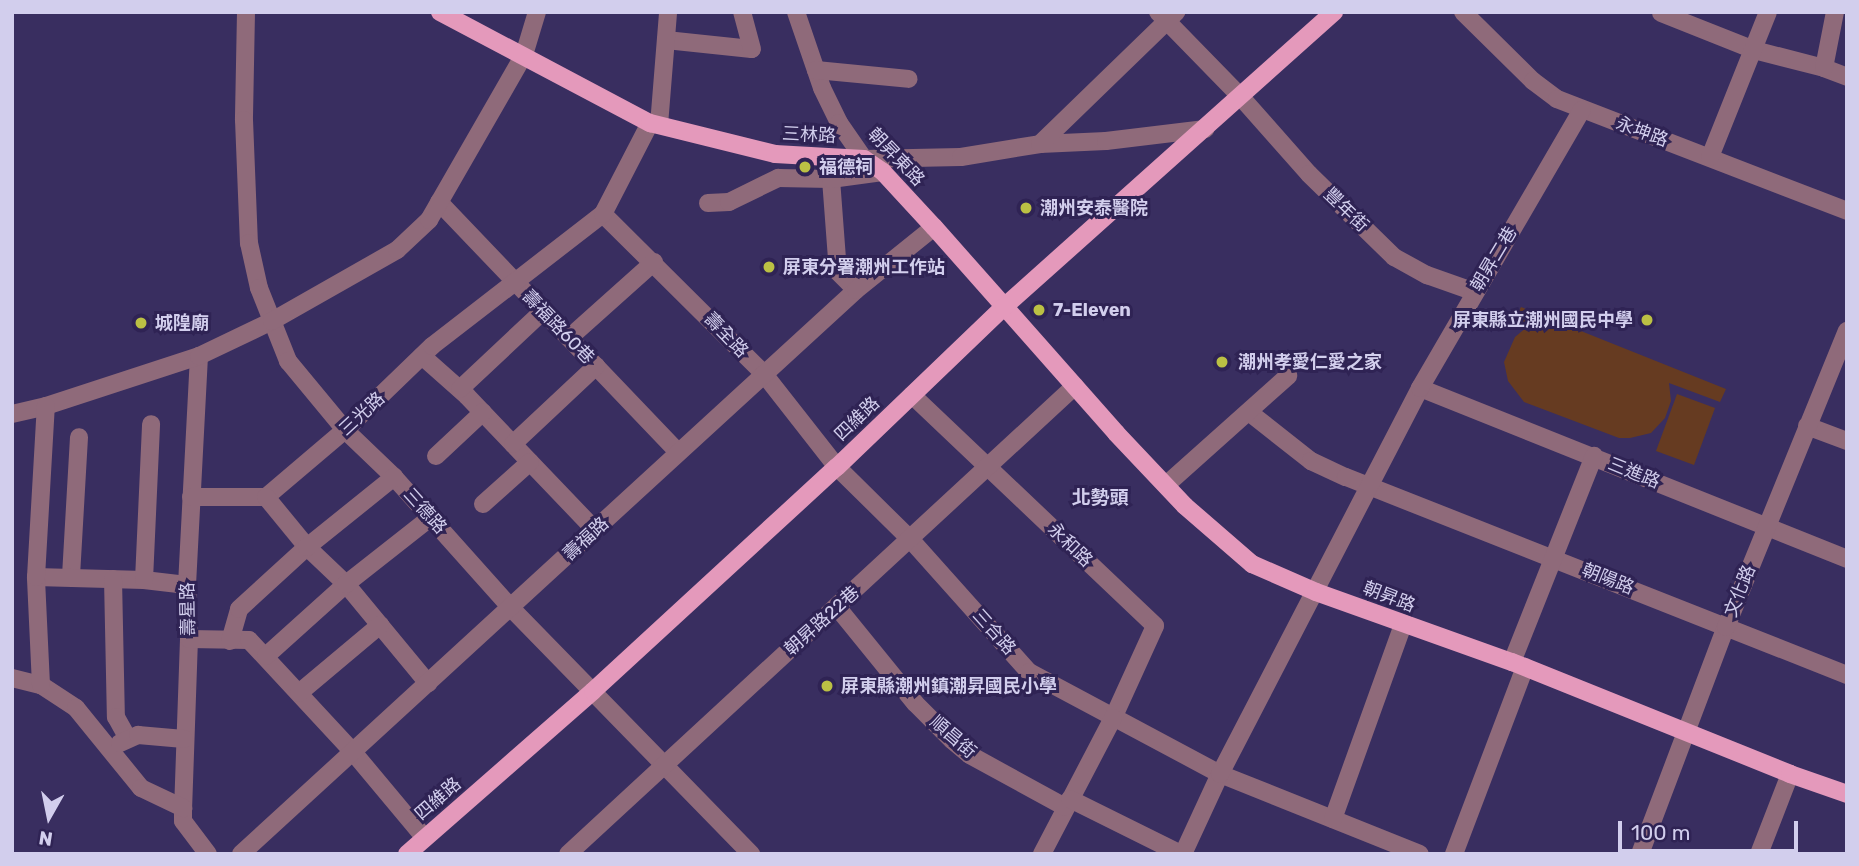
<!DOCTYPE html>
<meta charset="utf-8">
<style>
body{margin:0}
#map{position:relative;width:1859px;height:866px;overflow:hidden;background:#392e60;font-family:Rubik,"Noto Sans TC",sans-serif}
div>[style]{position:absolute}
.green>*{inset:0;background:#663b21}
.minor>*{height:18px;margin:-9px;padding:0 9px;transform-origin:9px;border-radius:9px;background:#8f6a7a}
.major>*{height:18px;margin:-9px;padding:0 9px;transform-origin:9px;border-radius:9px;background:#e499bb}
.dots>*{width:19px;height:19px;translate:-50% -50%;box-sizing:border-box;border:4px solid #2f2354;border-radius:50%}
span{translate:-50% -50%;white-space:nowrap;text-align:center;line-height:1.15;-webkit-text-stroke:6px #2f2354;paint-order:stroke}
.street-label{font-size:18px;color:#d2ceed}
.poi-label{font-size:18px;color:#d2ceed;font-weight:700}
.left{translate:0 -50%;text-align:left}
.right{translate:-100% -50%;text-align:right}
.neighbourhood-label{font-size:19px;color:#d2ceed;font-weight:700}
.frame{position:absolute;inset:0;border:14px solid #d2ceed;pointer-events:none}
.north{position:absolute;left:14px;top:782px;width:70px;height:70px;-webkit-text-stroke:5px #2f2354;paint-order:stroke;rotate:189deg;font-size:19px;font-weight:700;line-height:28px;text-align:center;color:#d2ceed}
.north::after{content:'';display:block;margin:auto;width:24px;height:32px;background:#d2ceed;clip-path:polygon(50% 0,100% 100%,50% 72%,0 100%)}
.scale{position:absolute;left:1618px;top:821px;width:180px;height:32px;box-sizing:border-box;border:4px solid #d2ceed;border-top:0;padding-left:9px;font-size:21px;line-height:24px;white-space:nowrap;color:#d2ceed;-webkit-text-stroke:5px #2f2354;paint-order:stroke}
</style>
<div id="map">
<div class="green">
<div style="clip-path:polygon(1521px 307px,1726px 389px,1720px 402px,1669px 383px,1671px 401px,1665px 418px,1651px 433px,1630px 438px,1619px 438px,1524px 402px,1508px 381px,1504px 362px,1515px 337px,1527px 327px,1514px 321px)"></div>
<div style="clip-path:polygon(1677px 394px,1715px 408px,1694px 465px,1656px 451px)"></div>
</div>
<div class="minor">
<div style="left:246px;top:12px;width:108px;rotate:91.1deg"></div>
<div style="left:244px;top:120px;width:123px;rotate:87.7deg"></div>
<div style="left:249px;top:243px;width:46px;rotate:77.5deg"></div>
<div style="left:259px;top:288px;width:79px;rotate:68.3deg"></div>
<div style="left:288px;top:361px;width:89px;rotate:50.4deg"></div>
<div style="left:345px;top:430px;width:68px;rotate:43.8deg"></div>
<div style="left:394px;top:477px;width:176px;rotate:48.2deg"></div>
<div style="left:511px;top:608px;width:344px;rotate:45.7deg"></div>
<div style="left:796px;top:12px;width:80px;rotate:71.1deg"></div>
<div style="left:822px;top:88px;width:39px;rotate:64deg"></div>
<div style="left:839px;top:123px;width:44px;rotate:55.2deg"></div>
<div style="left:864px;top:159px;width:97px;rotate:-1.2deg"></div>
<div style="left:961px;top:157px;width:80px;rotate:-9.3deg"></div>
<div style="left:1040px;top:144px;width:66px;rotate:-2.6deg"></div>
<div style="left:1106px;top:141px;width:100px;rotate:-6.9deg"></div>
<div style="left:1158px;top:12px;width:117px;rotate:45.7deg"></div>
<div style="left:1240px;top:96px;width:104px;rotate:48.5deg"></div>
<div style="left:1309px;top:174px;width:119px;rotate:44.3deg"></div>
<div style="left:1394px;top:257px;width:38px;rotate:29deg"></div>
<div style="left:1427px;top:275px;width:51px;rotate:19.5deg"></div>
<div style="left:1463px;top:12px;width:98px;rotate:44.6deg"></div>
<div style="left:1533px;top:81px;width:30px;rotate:37deg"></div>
<div style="left:1557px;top:99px;width:311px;rotate:21.1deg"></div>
<div style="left:1661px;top:13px;width:100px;rotate:21.7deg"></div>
<div style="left:1754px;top:50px;width:72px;rotate:14.4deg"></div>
<div style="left:1824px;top:68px;width:25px;rotate:21deg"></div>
<div style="left:666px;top:40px;width:86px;rotate:6deg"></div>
<div style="left:752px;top:49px;width:38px;rotate:-105deg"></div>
<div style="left:1824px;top:68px;width:57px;rotate:-78.9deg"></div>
<div style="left:816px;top:70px;width:93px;rotate:5.5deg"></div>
<div style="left:659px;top:125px;width:113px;rotate:-85.4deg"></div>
<div style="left:1040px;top:144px;width:190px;rotate:-44.1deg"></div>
<div style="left:1710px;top:157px;width:156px;rotate:-68.2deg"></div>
<div style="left:831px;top:179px;width:93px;rotate:85.7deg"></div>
<div style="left:838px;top:272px;width:25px;rotate:45deg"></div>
<div style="left:439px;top:202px;width:346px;rotate:46.3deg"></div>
<div style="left:708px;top:203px;width:21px;rotate:-3deg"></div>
<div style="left:729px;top:202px;width:55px;rotate:-26.1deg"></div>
<div style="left:778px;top:178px;width:53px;rotate:1.1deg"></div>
<div style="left:831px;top:179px;width:52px;rotate:-7.7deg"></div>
<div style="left:603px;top:214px;width:227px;rotate:44.8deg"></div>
<div style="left:764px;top:374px;width:118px;rotate:51.9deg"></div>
<div style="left:837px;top:467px;width:104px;rotate:44.6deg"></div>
<div style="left:911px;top:540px;width:177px;rotate:48.2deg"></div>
<div style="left:1029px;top:672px;width:217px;rotate:28.1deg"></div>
<div style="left:1220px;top:774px;width:215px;rotate:21.8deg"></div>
<div style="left:569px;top:338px;width:114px;rotate:-41.8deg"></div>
<div style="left:199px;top:356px;width:229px;rotate:93deg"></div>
<div style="left:187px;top:585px;width:54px;rotate:87.9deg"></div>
<div style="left:189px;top:639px;width:169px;rotate:92deg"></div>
<div style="left:183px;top:808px;width:13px;rotate:90deg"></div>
<div style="left:183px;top:821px;width:41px;rotate:52.9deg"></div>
<div style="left:422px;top:356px;width:60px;rotate:41.6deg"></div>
<div style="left:467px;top:396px;width:185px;rotate:46.3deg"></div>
<div style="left:1420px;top:388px;width:460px;rotate:21.8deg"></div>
<div style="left:460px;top:389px;width:114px;rotate:-43.2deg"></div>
<div style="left:912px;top:395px;width:335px;rotate:43.5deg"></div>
<div style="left:1155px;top:626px;width:101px;rotate:114.5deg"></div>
<div style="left:1113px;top:718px;width:153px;rotate:117.6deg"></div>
<div style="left:1250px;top:413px;width:78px;rotate:38.2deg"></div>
<div style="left:1311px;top:461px;width:38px;rotate:25deg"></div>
<div style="left:1346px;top:477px;width:539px;rotate:21.56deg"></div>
<div style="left:12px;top:414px;width:35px;rotate:-13deg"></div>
<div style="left:46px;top:406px;width:161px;rotate:-18.1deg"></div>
<div style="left:199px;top:356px;width:81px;rotate:-25.6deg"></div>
<div style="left:272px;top:321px;width:144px;rotate:-29.6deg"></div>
<div style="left:397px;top:250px;width:44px;rotate:-43.2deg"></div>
<div style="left:429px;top:220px;width:190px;rotate:-60.1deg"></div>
<div style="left:524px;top:55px;width:45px;rotate:-73.2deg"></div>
<div style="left:1807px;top:426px;width:43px;rotate:20.6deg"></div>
<div style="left:513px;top:444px;width:114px;rotate:-43.2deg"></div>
<div style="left:436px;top:456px;width:64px;rotate:-43.1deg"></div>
<div style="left:1166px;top:485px;width:164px;rotate:-41.8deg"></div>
<div style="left:191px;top:497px;width:75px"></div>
<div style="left:266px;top:497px;width:104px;rotate:-40.3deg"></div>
<div style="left:345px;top:430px;width:121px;rotate:-44deg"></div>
<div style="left:432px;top:346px;width:216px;rotate:-37.7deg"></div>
<div style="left:603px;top:214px;width:102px;rotate:-62.7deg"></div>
<div style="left:266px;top:497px;width:65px;rotate:50.6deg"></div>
<div style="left:307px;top:547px;width:54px;rotate:43.5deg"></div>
<div style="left:346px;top:584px;width:129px;rotate:50.4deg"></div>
<div style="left:483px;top:504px;width:63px;rotate:-41.8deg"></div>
<div style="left:71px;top:576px;width:139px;rotate:-86.7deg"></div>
<div style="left:36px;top:577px;width:108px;rotate:1.6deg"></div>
<div style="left:144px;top:580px;width:43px;rotate:6.6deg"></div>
<div style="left:113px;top:579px;width:138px;rotate:88.8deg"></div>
<div style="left:116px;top:717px;width:23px;rotate:61deg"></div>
<div style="left:144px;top:580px;width:156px;rotate:-87.4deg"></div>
<div style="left:837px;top:607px;width:124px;rotate:50.9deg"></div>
<div style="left:915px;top:703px;width:52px;rotate:45deg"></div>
<div style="left:952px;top:740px;width:23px;rotate:40deg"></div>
<div style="left:970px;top:755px;width:108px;rotate:28.7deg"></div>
<div style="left:189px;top:639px;width:60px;rotate:1deg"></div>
<div style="left:249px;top:640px;width:153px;rotate:47.1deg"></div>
<div style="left:353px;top:752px;width:112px;rotate:50.1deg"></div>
<div style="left:230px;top:641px;width:33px;rotate:-74deg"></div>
<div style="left:239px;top:609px;width:92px;rotate:-42.4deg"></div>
<div style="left:307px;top:547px;width:112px;rotate:-38.8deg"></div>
<div style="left:266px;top:656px;width:108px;rotate:-42deg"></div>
<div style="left:346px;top:584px;width:108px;rotate:-38.2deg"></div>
<div style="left:1512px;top:662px;width:222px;rotate:-68.3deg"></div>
<div style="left:12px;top:678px;width:30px;rotate:14deg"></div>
<div style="left:41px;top:685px;width:42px;rotate:33.3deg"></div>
<div style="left:76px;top:708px;width:103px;rotate:50.9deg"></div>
<div style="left:141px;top:788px;width:47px;rotate:25.5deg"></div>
<div style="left:41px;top:685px;width:108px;rotate:-92.7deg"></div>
<div style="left:36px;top:577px;width:171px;rotate:-86.7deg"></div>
<div style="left:299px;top:693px;width:106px;rotate:-40deg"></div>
<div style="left:120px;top:743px;width:20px;rotate:-24deg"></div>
<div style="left:138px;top:735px;width:46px;rotate:5deg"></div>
<div style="left:1070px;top:799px;width:124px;rotate:26.4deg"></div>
<div style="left:1333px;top:819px;width:206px;rotate:-70.2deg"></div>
<div style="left:241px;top:854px;width:834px;rotate:-42.52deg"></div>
<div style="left:856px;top:290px;width:100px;rotate:-38.9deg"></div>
<div style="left:568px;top:854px;width:690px;rotate:-42.71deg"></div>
<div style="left:1183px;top:854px;width:88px;rotate:-65.2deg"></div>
<div style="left:1220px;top:774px;width:435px;rotate:-62.6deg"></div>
<div style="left:1420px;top:388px;width:322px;rotate:-59.8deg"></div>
<div style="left:1454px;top:854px;width:200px;rotate:-69.2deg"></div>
<div style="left:1640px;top:854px;width:243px;rotate:-69.3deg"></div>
<div style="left:1726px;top:627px;width:320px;rotate:-67.8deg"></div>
<div style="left:1759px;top:854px;width:86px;rotate:-68.8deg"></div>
</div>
<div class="major">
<div style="left:440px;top:12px;width:238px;rotate:27.9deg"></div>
<div style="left:650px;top:123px;width:129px;rotate:13.9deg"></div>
<div style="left:775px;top:154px;width:89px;rotate:3.2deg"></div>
<div style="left:864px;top:159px;width:23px;rotate:34deg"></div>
<div style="left:883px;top:172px;width:75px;rotate:47.2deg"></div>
<div style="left:934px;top:227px;width:275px;rotate:48.5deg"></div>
<div style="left:1116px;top:433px;width:100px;rotate:46.6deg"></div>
<div style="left:1185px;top:506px;width:89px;rotate:40.9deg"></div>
<div style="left:1252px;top:564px;width:70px;rotate:23.6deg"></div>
<div style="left:1316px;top:592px;width:208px;rotate:19.7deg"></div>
<div style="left:1512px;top:662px;width:300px;rotate:21.9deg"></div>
<div style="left:1790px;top:774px;width:60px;rotate:19.3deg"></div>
<div style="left:407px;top:854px;width:247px;rotate:-41.2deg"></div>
<div style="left:593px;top:691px;width:331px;rotate:-42.6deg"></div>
<div style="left:837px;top:467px;width:231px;rotate:-43.8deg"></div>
<div style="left:1004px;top:307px;width:443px;rotate:-41.8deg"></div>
</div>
<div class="dots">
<div style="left:805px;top:167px;background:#bbc044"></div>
<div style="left:1026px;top:208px;background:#bbc044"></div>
<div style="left:769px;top:267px;background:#bbc044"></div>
<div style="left:1039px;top:310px;background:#bbc044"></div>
<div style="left:1647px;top:320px;background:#bbc044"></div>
<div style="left:141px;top:323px;background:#bbc044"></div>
<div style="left:1222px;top:362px;background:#bbc044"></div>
<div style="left:827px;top:686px;background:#bbc044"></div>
</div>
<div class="street-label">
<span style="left:1642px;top:132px;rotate:20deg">永坤路</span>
<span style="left:809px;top:135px;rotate:3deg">三林路</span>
<span style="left:896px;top:157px;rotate:46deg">朝昇東路</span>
<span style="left:1346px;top:210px;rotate:44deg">豐年街</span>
<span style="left:1494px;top:259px;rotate:-59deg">朝昇二巷</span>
<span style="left:558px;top:327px;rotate:46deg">壽福路60巷</span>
<span style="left:726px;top:335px;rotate:46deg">壽全路</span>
<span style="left:362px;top:414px;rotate:-43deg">三光路</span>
<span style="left:857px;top:419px;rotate:-44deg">四維路</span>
<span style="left:1634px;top:473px;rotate:22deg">三進路</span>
<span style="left:425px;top:511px;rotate:48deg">三德路</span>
<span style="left:586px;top:539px;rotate:-43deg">壽福路</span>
<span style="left:1070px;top:545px;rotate:44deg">永和路</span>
<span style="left:1608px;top:579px;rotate:22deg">朝陽路</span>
<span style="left:1740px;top:591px;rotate:-68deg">文化路</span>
<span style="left:1389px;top:597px;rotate:21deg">朝昇路</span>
<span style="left:188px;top:609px;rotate:-91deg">壽星路</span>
<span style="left:822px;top:621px;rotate:-42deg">朝昇路22巷</span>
<span style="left:994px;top:632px;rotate:48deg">三合路</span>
<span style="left:953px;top:737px;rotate:41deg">順昌街</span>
<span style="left:438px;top:799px;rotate:-41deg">四維路</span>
</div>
<div class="poi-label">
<span class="left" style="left:819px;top:167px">福德祠</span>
<span class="left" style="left:1040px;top:208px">潮州安泰醫院</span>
<span class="left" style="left:783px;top:267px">屏東分署潮州工作站</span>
<span class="left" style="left:1053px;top:310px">7-Eleven</span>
<span class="right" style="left:1633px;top:320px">屏東縣立潮州國民中學</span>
<span class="left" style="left:155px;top:323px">城隍廟</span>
<span class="left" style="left:1238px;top:362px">潮州孝愛仁愛之家</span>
<span class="left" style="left:841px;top:686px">屏東縣潮州鎮潮昇國民小學</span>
</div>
<div class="neighbourhood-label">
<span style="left:1100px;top:498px">北勢頭</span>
</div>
<div class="frame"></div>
<div class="north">N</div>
<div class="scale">100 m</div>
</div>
